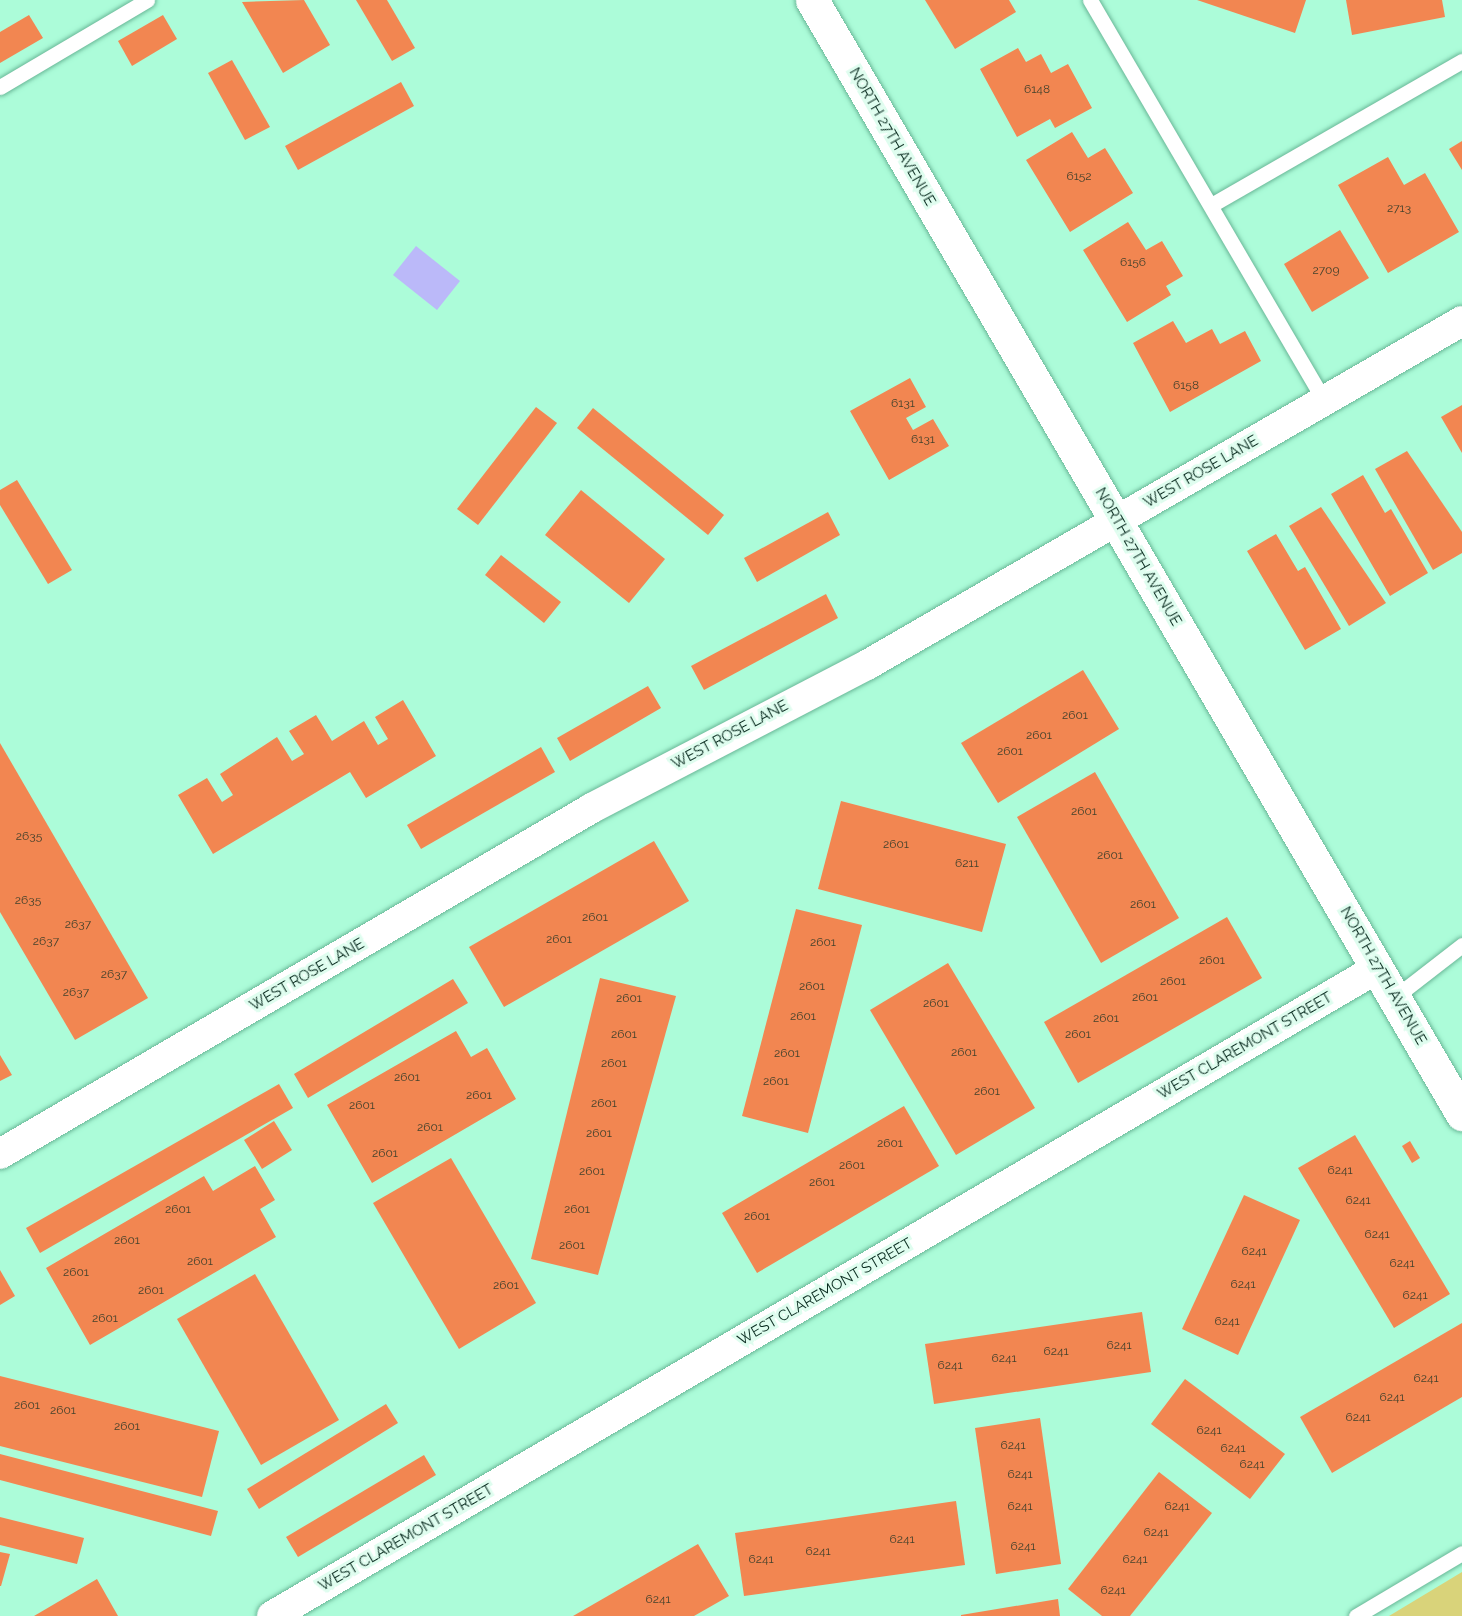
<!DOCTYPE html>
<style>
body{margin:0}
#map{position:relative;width:1462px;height:1616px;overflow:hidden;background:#acfcd9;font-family:Raleway,sans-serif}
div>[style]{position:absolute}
.green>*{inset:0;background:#d9d37a}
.water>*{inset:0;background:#bbb9f9}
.building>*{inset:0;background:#f28651}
.roads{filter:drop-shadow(0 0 2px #69b797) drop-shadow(0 0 2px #69b797)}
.service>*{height:15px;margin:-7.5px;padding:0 7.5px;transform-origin:7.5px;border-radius:7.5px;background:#fff}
.minor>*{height:30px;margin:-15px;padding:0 15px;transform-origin:15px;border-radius:15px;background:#fff}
.secondary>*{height:33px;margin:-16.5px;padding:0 16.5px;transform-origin:16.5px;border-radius:16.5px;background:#fff}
span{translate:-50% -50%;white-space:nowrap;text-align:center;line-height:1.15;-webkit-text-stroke:6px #dffdef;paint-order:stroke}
.number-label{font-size:12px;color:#44422c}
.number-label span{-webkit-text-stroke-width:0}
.street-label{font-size:15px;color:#0a2c20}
</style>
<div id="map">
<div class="green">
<div style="clip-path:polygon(1462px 1572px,1462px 1616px,1389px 1616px)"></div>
</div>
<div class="water">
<div style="clip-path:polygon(416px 246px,460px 281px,437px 310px,393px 275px)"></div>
</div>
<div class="building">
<div style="clip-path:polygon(304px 0,330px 45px,283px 73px,242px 2px)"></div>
<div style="clip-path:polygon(356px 0,387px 0,415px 48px,392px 61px)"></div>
<div style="clip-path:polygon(925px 0,1009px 0,1016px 12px,955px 49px)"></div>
<div style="clip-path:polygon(1197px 0,1306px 0,1295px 33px)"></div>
<div style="clip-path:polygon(1346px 0,1442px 0,1445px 17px,1352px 35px)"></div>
<div style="clip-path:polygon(29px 15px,43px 38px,0 63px,0 32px)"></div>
<div style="clip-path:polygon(163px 15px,177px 39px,132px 66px,118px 41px)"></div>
<div style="clip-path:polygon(1018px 48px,1026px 62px,1041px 54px,1051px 73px,1068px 64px,1092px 108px,1055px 128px,1050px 119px,1017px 137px,980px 69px)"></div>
<div style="clip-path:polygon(232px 60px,270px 127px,245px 140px,208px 73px)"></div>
<div style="clip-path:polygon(401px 82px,414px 106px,298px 170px,285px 146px)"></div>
<div style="clip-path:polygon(1072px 132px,1088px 158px,1105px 148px,1133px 193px,1070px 232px,1026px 160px)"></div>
<div style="clip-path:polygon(1462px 141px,1462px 170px,1449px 149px)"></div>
<div style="clip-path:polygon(1388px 157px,1404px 185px,1425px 173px,1459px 232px,1388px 273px,1338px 185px)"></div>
<div style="clip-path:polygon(1128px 222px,1146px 250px,1162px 241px,1183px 276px,1166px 286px,1171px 295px,1127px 322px,1083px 250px)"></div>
<div style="clip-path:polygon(1340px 230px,1369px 278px,1312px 312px,1284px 264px)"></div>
<div style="clip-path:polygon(1173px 321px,1186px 343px,1212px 329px,1220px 344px,1245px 331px,1261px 361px,1170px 412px,1133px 343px)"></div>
<div style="clip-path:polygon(910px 378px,926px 407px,906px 418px,913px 430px,933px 419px,949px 446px,889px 480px,850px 411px)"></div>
<div style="clip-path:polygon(1462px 405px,1462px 453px,1441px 417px)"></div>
<div style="clip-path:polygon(536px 407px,557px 423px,478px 525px,457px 509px)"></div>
<div style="clip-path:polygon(593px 408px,724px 515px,708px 535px,577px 428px)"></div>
<div style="clip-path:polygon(1407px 451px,1462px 532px,1462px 553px,1433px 570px,1375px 469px)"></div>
<div style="clip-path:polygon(1363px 475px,1385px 513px,1391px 509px,1428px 573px,1390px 596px,1331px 494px)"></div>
<div style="clip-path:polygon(17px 480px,72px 570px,48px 584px,0 505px,0 490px)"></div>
<div style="clip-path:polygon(581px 490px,665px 559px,629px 603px,545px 535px)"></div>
<div style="clip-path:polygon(1321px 507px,1386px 603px,1349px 626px,1289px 526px)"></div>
<div style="clip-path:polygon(828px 512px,840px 535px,757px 582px,744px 558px)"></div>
<div style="clip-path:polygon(1276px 534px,1298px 571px,1305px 567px,1341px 629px,1305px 650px,1247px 551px)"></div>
<div style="clip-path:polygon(501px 555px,561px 602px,544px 623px,485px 575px)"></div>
<div style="clip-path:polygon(826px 594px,838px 618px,704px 690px,691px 666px)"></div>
<div style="clip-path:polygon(1083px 670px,1119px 729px,998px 803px,961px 743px)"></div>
<div style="clip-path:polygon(648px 686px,661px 708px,570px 761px,557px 738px)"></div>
<div style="clip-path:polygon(403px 700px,436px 756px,366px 798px,350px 772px,213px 854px,178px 795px,207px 778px,222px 802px,233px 795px,220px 774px,277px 737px,292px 761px,304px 754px,289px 731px,316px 715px,332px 741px,364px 721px,378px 745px,388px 739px,375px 717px)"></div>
<div style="clip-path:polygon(0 743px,148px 998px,75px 1040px,0 912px)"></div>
<div style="clip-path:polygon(541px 747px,555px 772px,421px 849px,407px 825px)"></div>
<div style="clip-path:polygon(1095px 772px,1179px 918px,1101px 963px,1017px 817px)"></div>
<div style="clip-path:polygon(841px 801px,1006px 844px,982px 932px,818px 889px)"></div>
<div style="clip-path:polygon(654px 841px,689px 901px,504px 1007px,469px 947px)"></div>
<div style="clip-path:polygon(796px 909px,862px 925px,808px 1133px,742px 1116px)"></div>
<div style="clip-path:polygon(1227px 917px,1262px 978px,1078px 1083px,1044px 1022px)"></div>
<div style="clip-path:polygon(948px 963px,1035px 1108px,956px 1155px,870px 1010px)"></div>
<div style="clip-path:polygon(600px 978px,676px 996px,598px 1275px,531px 1259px)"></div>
<div style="clip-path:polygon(453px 979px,468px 1003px,308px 1098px,294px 1074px)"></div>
<div style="clip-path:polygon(456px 1031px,471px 1057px,487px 1048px,516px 1099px,372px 1183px,327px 1105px)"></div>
<div style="clip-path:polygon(0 1055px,12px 1075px,0 1081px)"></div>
<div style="clip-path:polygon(279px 1084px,293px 1108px,40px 1253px,26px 1228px)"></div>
<div style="clip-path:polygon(904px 1106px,939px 1166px,757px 1273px,722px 1213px)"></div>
<div style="clip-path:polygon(274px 1121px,292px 1150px,262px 1169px,244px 1140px)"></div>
<div style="clip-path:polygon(1355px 1135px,1450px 1294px,1394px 1328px,1298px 1168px)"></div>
<div style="clip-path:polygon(1410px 1141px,1420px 1158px,1412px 1163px,1402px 1146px)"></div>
<div style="clip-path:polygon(451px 1158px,536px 1303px,459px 1349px,373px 1203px)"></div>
<div style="clip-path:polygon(255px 1166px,275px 1200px,260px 1209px,276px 1237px,90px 1345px,46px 1268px,204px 1176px,213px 1191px)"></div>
<div style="clip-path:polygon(1244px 1195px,1300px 1220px,1238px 1355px,1182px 1329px)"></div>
<div style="clip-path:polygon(0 1270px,15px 1296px,0 1305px)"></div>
<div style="clip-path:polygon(255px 1274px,339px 1420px,261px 1465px,177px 1319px)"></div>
<div style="clip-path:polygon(1142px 1312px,1151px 1372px,934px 1404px,925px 1344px)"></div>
<div style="clip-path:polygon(1462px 1323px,1462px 1397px,1332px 1473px,1300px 1417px)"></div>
<div style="clip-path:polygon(0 1376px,219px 1431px,202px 1497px,0 1446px)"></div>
<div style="clip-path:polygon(1185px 1379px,1285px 1454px,1250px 1499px,1151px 1424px)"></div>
<div style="clip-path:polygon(386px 1404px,398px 1423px,259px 1509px,247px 1489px)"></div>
<div style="clip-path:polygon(1040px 1418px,1061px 1564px,996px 1574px,975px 1428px)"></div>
<div style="clip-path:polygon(0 1454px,218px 1511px,211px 1536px,0 1480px)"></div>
<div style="clip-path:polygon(424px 1455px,436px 1475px,298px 1557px,286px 1537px)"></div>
<div style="clip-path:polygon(1159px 1472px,1212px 1513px,1130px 1616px,1102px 1616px,1068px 1589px)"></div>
<div style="clip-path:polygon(956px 1501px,965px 1565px,744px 1596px,735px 1533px)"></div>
<div style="clip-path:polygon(0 1517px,84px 1538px,77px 1564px,0 1545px)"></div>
<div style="clip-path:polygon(698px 1544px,729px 1596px,694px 1616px,573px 1616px)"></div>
<div style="clip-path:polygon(0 1552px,10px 1554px,1px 1586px,0 1586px)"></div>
<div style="clip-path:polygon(97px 1579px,118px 1616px,34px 1616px)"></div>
<div style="clip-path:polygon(1058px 1599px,1060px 1616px,961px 1616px,961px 1615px)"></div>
</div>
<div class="roads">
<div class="service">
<div style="left:1090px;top:0;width:463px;rotate:59.7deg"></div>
<div style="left:0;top:87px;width:171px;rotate:-30.6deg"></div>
<div style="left:1213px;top:204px;width:287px;rotate:-29.9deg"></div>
<div style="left:1395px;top:997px;width:85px;rotate:-37.8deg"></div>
<div style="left:1356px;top:1616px;width:123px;rotate:-30.7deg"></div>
</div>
<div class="minor">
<div style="left:0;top:1154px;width:686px;rotate:-30.3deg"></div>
<div style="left:592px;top:808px;width:310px;rotate:-27.5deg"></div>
<div style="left:867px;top:665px;width:687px;rotate:-30.03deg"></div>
<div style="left:272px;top:1616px;width:1282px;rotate:-30.37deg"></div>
</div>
<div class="secondary">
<div style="left:812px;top:0;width:1290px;rotate:59.74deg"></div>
</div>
</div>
<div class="number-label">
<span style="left:1037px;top:90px">6148</span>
<span style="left:1079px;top:177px">6152</span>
<span style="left:1399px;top:209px">2713</span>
<span style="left:1133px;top:263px">6156</span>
<span style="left:1326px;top:271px">2709</span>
<span style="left:1186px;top:386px">6158</span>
<span style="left:903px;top:404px">6131</span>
<span style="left:923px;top:440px">6131</span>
<span style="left:1075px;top:716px">2601</span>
<span style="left:1039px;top:736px">2601</span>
<span style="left:1010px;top:752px">2601</span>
<span style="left:1084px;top:812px">2601</span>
<span style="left:29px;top:837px">2635</span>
<span style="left:896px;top:845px">2601</span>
<span style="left:1110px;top:856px">2601</span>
<span style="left:967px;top:864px">6211</span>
<span style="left:28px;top:901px">2635</span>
<span style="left:1143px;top:905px">2601</span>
<span style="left:595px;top:918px">2601</span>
<span style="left:78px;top:925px">2637</span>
<span style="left:559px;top:940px">2601</span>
<span style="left:46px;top:942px">2637</span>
<span style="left:823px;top:943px">2601</span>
<span style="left:1212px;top:961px">2601</span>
<span style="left:114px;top:975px">2637</span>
<span style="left:1173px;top:982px">2601</span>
<span style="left:812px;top:987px">2601</span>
<span style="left:76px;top:993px">2637</span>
<span style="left:1145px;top:998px">2601</span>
<span style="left:629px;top:999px">2601</span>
<span style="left:936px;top:1004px">2601</span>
<span style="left:803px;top:1017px">2601</span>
<span style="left:1106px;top:1019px">2601</span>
<span style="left:624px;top:1035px">2601</span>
<span style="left:1078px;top:1035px">2601</span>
<span style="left:964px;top:1053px">2601</span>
<span style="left:787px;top:1054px">2601</span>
<span style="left:614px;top:1064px">2601</span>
<span style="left:407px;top:1078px">2601</span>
<span style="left:776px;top:1082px">2601</span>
<span style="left:987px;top:1092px">2601</span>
<span style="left:479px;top:1096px">2601</span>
<span style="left:604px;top:1104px">2601</span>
<span style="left:362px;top:1106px">2601</span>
<span style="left:430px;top:1128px">2601</span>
<span style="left:599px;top:1134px">2601</span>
<span style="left:890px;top:1144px">2601</span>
<span style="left:385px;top:1154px">2601</span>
<span style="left:852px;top:1166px">2601</span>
<span style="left:1340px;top:1171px">6241</span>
<span style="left:592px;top:1172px">2601</span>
<span style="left:822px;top:1183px">2601</span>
<span style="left:1358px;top:1201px">6241</span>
<span style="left:178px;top:1210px">2601</span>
<span style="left:577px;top:1210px">2601</span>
<span style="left:757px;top:1217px">2601</span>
<span style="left:1377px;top:1235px">6241</span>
<span style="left:127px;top:1241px">2601</span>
<span style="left:572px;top:1246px">2601</span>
<span style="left:1254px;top:1252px">6241</span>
<span style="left:200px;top:1262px">2601</span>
<span style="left:1402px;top:1264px">6241</span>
<span style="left:76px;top:1273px">2601</span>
<span style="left:1243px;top:1285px">6241</span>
<span style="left:506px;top:1286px">2601</span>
<span style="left:151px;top:1291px">2601</span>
<span style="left:1415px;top:1296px">6241</span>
<span style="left:105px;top:1319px">2601</span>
<span style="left:1227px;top:1322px">6241</span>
<span style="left:1119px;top:1346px">6241</span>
<span style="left:1056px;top:1352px">6241</span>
<span style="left:1004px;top:1359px">6241</span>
<span style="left:950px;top:1366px">6241</span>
<span style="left:1426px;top:1379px">6241</span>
<span style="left:1392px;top:1398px">6241</span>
<span style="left:27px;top:1406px">2601</span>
<span style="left:63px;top:1411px">2601</span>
<span style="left:1358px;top:1418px">6241</span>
<span style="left:127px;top:1427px">2601</span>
<span style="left:1209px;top:1431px">6241</span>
<span style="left:1013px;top:1446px">6241</span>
<span style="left:1233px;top:1449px">6241</span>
<span style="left:1252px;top:1465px">6241</span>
<span style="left:1020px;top:1475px">6241</span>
<span style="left:1020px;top:1507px">6241</span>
<span style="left:1177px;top:1507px">6241</span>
<span style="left:1156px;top:1533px">6241</span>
<span style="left:902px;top:1540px">6241</span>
<span style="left:1023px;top:1547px">6241</span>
<span style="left:818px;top:1552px">6241</span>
<span style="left:761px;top:1560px">6241</span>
<span style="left:1135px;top:1560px">6241</span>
<span style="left:1113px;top:1591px">6241</span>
<span style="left:658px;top:1600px">6241</span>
</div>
<div class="street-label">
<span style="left:892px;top:137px;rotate:60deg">NORTH 27TH AVENUE</span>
<span style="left:1201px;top:472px;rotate:-30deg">WEST ROSE LANE</span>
<span style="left:1138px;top:557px;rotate:60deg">NORTH 27TH AVENUE</span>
<span style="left:730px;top:735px;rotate:-28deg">WEST ROSE LANE</span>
<span style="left:307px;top:975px;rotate:-30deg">WEST ROSE LANE</span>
<span style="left:1383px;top:976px;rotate:60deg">NORTH 27TH AVENUE</span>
<span style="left:1245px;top:1046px;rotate:-30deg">WEST CLAREMONT STREET</span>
<span style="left:825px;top:1292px;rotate:-30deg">WEST CLAREMONT STREET</span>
<span style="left:406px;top:1538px;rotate:-30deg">WEST CLAREMONT STREET</span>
</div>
</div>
